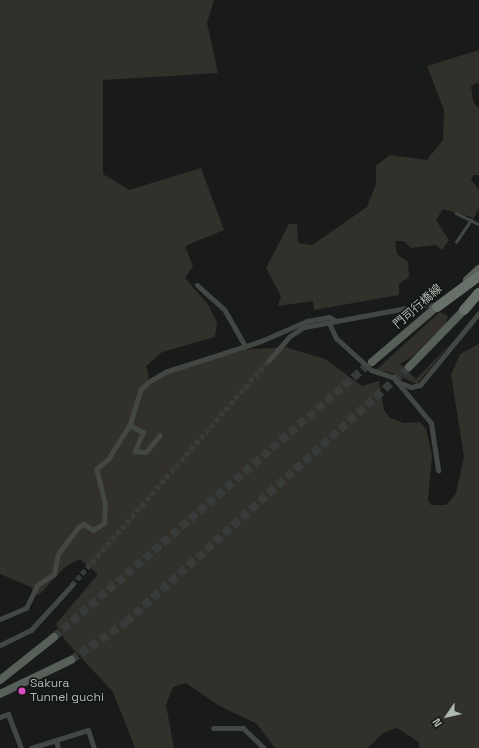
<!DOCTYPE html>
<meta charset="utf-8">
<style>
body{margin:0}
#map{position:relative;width:479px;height:748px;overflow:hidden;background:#191b1b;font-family:"Space Grotesk","Noto Sans JP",sans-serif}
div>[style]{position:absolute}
.green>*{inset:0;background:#32302a}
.street-tunnel>*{height:5px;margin-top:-2.5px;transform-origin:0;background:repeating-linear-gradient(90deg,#373b39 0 5px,transparent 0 7.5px)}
.primary-tunnel>*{height:8px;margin-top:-4px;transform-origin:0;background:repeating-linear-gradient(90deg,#373b39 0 8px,transparent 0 12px)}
.lane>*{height:2.5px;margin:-1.25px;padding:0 1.25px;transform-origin:1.25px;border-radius:1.25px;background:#424744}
.street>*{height:5px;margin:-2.5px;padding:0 2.5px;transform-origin:2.5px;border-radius:2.5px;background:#424744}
.primary>*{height:8px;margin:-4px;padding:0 4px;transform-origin:4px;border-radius:4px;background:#575f59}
.highway>*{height:10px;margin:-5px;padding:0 5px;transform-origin:5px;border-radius:5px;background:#67716a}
.dots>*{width:11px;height:11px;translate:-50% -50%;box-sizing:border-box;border:2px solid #141616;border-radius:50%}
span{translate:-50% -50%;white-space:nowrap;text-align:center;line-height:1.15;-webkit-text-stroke:3.5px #141616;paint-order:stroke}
.street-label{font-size:12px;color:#adbab0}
.poi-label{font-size:12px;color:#adbab0}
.left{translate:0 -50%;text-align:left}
.north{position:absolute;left:427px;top:696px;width:40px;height:40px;-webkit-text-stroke:3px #141616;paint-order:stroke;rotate:236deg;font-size:11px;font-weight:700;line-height:16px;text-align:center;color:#adbab0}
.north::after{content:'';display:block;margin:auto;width:14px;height:18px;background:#adbab0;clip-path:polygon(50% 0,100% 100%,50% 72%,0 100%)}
</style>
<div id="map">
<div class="green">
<div style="clip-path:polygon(0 0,214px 0,207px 23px,218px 73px,103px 80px,103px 174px,129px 190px,201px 168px,224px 230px,185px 246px,193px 266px,185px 278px,209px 306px,217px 323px,215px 337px,162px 352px,146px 366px,149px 377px,145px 383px,170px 368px,228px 351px,285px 347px,325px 359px,362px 386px,379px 381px,384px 410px,389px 417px,403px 423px,420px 422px,426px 429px,432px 455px,428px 500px,431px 505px,446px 505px,456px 494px,464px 456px,451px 375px,460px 354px,479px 344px,479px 748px,419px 748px,419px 742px,397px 728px,385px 732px,367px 748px,275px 748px,257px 724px,218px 705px,186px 683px,173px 687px,166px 705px,174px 748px,135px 748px,113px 692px,65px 640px,56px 624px,98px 574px,80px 559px,66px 566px,38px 596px,31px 587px,0 574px)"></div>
<div style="clip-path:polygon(479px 50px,479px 82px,471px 86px,473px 101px,479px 109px,479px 175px,473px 175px,471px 180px,479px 190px,479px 208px,474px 218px,443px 209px,436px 220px,449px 240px,442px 250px,436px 245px,411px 248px,404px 241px,395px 241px,397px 254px,408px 262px,409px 277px,399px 284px,399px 295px,314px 310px,313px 301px,278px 306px,281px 296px,266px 268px,289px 224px,297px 224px,298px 243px,312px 245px,367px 207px,376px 184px,376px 166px,390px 155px,427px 160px,443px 140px,444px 110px,427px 66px)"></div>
<div style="clip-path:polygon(440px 312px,448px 316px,445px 324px,412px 357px,400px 364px,416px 379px,452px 342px,417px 384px,389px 372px,376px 370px)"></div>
</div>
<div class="street-tunnel">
<div style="left:72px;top:585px;width:299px;rotate:-48.8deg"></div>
</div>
<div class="primary-tunnel">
<div style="left:54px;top:637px;width:420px;rotate:-40.9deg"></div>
<div style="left:71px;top:660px;width:67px;rotate:-34.6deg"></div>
<div style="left:126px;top:622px;width:381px;rotate:-42deg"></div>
</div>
<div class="lane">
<div style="left:456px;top:213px;width:25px;rotate:26deg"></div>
<div style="left:456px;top:242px;width:27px;rotate:-56deg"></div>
</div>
<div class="street">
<div style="left:197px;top:285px;width:36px;rotate:42deg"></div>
<div style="left:224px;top:309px;width:43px;rotate:60.4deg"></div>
<div style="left:329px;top:323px;width:17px;rotate:65deg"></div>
<div style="left:336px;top:338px;width:47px;rotate:42.4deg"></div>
<div style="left:371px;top:370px;width:23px;rotate:18deg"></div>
<div style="left:393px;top:377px;width:60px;rotate:50.4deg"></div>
<div style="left:431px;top:423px;width:48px;rotate:81.5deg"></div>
<div style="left:269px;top:360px;width:32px;rotate:-49deg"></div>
<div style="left:290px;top:336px;width:17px;rotate:-33deg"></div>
<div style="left:304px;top:327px;width:126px;rotate:-10.5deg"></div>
<div style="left:428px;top:304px;width:9px;rotate:18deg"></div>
<div style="left:396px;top:381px;width:16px;rotate:22deg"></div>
<div style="left:411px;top:387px;width:9px;rotate:-13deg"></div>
<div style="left:420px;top:385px;width:93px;rotate:-50.7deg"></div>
<div style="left:129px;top:425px;width:16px;rotate:27deg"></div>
<div style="left:143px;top:432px;width:21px;rotate:113deg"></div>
<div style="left:135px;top:451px;width:11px;rotate:5deg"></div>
<div style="left:146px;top:452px;width:22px;rotate:-51deg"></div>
<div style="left:0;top:619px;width:28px;rotate:-23deg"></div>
<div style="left:26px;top:608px;width:25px;rotate:-64deg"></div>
<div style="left:37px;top:585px;width:20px;rotate:-33deg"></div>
<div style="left:54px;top:574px;width:20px;rotate:-79deg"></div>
<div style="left:58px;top:554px;width:34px;rotate:-53deg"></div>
<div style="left:78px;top:527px;width:6px;rotate:-31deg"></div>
<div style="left:83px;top:524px;width:12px;rotate:31deg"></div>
<div style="left:93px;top:530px;width:13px;rotate:-32deg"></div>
<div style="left:104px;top:523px;width:19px;rotate:-87deg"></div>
<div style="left:105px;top:504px;width:36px;rotate:-104deg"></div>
<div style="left:96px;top:469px;width:16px;rotate:-40deg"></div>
<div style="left:108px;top:459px;width:41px;rotate:-57.8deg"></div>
<div style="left:130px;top:424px;width:37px;rotate:-73deg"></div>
<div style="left:141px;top:389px;width:10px;rotate:-45deg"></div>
<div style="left:148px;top:382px;width:20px;rotate:-30deg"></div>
<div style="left:165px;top:372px;width:101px;rotate:-17.9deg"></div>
<div style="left:261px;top:341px;width:50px;rotate:-23.5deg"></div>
<div style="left:307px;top:321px;width:22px;rotate:-10deg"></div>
<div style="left:329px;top:317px;width:8px;rotate:30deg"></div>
<div style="left:0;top:645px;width:34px;rotate:-26deg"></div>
<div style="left:31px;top:630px;width:61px;rotate:-47.7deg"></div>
<div style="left:0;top:717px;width:9px;rotate:-21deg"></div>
<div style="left:8px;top:714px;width:36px;rotate:69deg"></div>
<div style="left:213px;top:728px;width:30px"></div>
<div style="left:243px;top:728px;width:29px;rotate:44deg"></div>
<div style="left:56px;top:740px;width:8px;rotate:76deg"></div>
<div style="left:31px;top:748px;width:60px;rotate:-17.5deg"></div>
<div style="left:88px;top:730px;width:19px;rotate:72deg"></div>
</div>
<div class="primary">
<div style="left:467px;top:280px;width:16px;rotate:-43deg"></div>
<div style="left:372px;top:362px;width:89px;rotate:-40.5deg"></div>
<div style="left:409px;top:367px;width:85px;rotate:-46deg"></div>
<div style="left:0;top:680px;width:69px;rotate:-38.5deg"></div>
<div style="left:0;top:694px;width:79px;rotate:-25.6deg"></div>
</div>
<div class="highway">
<div style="left:437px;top:307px;width:52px;rotate:-36.4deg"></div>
<div style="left:464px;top:310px;width:23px;rotate:-49deg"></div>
</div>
<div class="dots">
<div style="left:22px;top:691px;background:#e449c6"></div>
</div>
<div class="street-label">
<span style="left:418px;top:307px;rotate:-41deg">門司行橋線</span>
</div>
<div class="poi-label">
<span class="left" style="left:30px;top:691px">Sakura<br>Tunnel guchi</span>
</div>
<div class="north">N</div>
</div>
